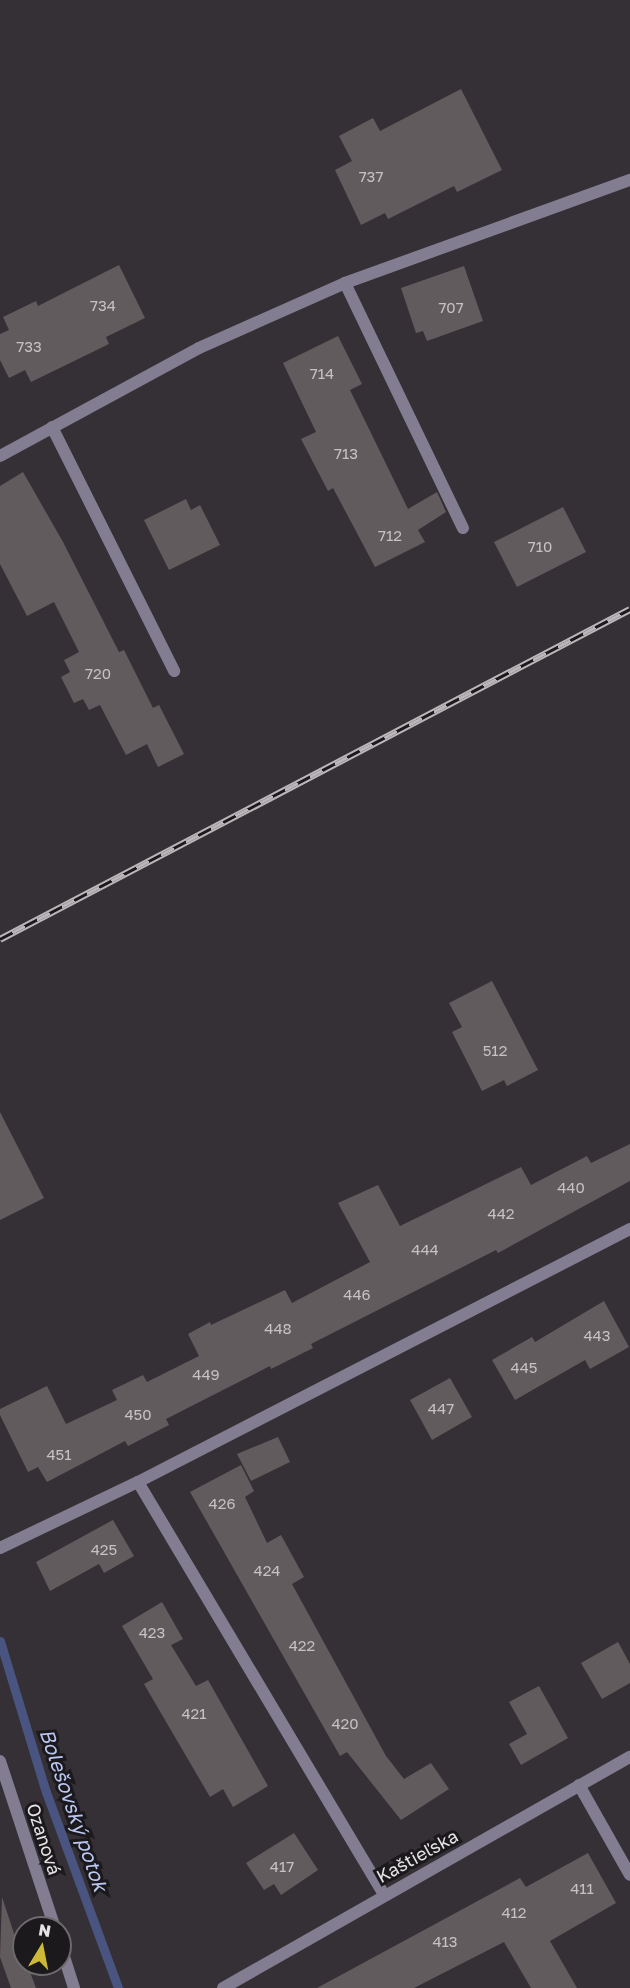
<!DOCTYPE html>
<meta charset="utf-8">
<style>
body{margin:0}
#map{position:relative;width:630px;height:1988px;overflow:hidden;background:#353035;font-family:"Golos Text",sans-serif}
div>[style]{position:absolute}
.stream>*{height:9px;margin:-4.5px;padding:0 4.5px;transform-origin:4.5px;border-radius:4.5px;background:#495480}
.building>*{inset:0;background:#625b5e}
.minor>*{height:12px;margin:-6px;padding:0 6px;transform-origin:6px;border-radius:6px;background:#837d92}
.rail>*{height:7px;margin-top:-3.5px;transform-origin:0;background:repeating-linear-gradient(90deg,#1b191b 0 14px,#bab7ba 0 28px);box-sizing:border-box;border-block:2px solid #bab7ba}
span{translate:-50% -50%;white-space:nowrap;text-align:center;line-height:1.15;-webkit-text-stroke:6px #1b191b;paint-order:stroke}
.number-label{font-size:15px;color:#c5c1c4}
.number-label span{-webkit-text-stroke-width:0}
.street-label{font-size:18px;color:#e6e3e6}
.water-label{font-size:20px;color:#bbc7f3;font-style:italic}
.north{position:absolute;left:12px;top:1916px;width:60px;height:60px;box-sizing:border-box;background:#1b191b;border:2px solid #6c6a6c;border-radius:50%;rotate:10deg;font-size:16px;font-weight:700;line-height:24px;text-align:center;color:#e6e3e6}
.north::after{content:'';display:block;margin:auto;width:21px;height:27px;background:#ccb938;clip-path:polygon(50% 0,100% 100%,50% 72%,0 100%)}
</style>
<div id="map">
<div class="stream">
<div style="left:0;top:1641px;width:158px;rotate:73.1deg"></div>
<div style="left:46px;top:1792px;width:209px;rotate:69.8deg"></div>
</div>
<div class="building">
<div style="clip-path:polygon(461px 89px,502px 170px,457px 192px,454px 186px,388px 219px,385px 213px,361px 225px,335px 170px,352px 161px,339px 136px,373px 118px,380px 131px)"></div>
<div style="clip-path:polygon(119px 265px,145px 318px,106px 337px,109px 344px,31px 382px,25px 370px,9px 378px,0 360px,0 334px,9px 330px,3px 317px,36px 301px,38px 306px)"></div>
<div style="clip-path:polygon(464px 266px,483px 321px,427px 341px,423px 331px,416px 333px,401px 288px)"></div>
<div style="clip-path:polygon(338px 336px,362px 384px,350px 390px,408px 509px,437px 492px,446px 512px,418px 530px,425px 542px,375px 567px,333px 488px,328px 491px,301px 439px,316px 432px,283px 363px)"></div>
<div style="clip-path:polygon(23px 472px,63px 542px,119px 652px,124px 650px,153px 708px,159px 705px,184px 754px,158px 767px,147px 744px,126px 755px,100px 705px,89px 710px,83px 699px,74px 703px,61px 677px,70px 672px,64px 660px,79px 652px,54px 602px,27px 616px,0 564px,0 486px)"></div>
<div style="clip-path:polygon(186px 499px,191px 510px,200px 505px,220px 545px,169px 570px,144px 520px)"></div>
<div style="clip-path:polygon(563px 507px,586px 552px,517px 587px,494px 542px)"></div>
<div style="clip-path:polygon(492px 981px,538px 1070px,507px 1086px,504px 1080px,482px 1091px,452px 1032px,462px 1027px,449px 1003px)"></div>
<div style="clip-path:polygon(0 1112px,44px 1198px,0 1220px)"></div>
<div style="clip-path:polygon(630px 1144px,630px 1181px,498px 1253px,496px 1250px,311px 1344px,313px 1348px,271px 1369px,270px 1366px,166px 1419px,169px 1425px,128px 1446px,125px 1441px,47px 1482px,38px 1467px,28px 1472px,0 1415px,0 1409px,47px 1386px,66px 1424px,117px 1400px,112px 1390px,143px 1375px,147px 1382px,199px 1356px,188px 1334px,210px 1322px,211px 1325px,285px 1290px,292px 1303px,370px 1262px,338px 1203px,378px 1185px,400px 1226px,521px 1167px,531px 1185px,587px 1156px,591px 1163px)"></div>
<div style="clip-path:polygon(604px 1301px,629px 1347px,590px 1369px,585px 1360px,515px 1400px,492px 1360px,532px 1337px,535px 1342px)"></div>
<div style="clip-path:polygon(450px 1378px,472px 1417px,432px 1440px,410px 1400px)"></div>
<div style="clip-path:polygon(278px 1437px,290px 1462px,251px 1481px,237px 1454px)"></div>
<div style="clip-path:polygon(241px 1465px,254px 1491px,245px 1497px,267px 1543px,281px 1535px,304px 1577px,292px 1584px,386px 1756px,404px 1779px,431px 1763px,449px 1789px,401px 1820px,347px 1752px,340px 1756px,190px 1492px)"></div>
<div style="clip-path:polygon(113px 1520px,134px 1556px,104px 1573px,99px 1564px,50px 1591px,36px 1562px)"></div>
<div style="clip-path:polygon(162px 1602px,183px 1639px,171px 1645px,196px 1686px,208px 1680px,268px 1786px,233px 1807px,223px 1789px,210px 1797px,144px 1684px,153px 1679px,122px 1626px)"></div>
<div style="clip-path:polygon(618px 1642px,630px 1664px,630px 1683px,602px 1699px,581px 1663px)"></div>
<div style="clip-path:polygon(539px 1686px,568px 1738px,521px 1765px,509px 1744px,527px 1734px,509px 1702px)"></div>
<div style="clip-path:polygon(294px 1833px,318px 1870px,281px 1895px,274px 1884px,264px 1890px,246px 1863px)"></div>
<div style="clip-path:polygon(588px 1853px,616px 1903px,550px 1941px,577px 1988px,531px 1988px,504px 1942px,414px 1988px,317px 1988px,520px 1878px,526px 1887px)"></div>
<div style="clip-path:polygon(2px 1897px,24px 1964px,27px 1964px,36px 1988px,11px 1988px,0 1957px)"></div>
</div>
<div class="minor">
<div style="left:345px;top:283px;width:272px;rotate:64.3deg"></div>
<div style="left:52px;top:427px;width:273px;rotate:63.4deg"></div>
<div style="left:0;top:456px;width:226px;rotate:-28.5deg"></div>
<div style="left:199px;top:348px;width:160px;rotate:-24deg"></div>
<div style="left:345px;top:283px;width:303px;rotate:-19.9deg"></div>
<div style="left:138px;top:1482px;width:480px;rotate:59.2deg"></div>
<div style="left:0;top:1548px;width:153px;rotate:-25.6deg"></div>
<div style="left:138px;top:1482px;width:553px;rotate:-27.21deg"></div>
<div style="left:0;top:1761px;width:176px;rotate:71.8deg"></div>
<div style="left:579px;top:1785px;width:103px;rotate:60.5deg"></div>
<div style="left:60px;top:1944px;width:46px;rotate:72.3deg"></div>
<div style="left:223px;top:1988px;width:468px;rotate:-29.6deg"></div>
</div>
<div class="rail">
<div style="left:0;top:939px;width:711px;rotate:-27.65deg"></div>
</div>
<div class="number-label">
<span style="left:371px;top:177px">737</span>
<span style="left:103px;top:306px">734</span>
<span style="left:451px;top:308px">707</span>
<span style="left:29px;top:347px">733</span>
<span style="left:322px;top:374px">714</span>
<span style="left:346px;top:454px">713</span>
<span style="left:390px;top:536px">712</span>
<span style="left:540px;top:547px">710</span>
<span style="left:98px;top:674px">720</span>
<span style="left:495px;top:1051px">512</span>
<span style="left:571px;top:1188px">440</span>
<span style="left:501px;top:1214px">442</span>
<span style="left:425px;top:1250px">444</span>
<span style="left:357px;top:1295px">446</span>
<span style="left:278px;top:1329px">448</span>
<span style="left:597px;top:1336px">443</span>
<span style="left:524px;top:1368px">445</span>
<span style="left:206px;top:1375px">449</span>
<span style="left:441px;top:1409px">447</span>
<span style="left:138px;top:1415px">450</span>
<span style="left:59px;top:1455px">451</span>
<span style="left:222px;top:1504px">426</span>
<span style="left:104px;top:1550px">425</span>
<span style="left:267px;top:1571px">424</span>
<span style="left:152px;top:1633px">423</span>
<span style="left:302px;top:1646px">422</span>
<span style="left:194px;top:1714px">421</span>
<span style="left:345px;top:1724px">420</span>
<span style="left:282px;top:1867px">417</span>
<span style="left:582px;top:1889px">411</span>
<span style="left:514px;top:1913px">412</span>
<span style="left:445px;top:1942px">413</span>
</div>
<div class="street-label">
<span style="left:44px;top:1839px;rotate:72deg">Ozanová</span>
<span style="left:417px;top:1856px;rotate:-29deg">Kaštieľska</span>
</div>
<div class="water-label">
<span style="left:74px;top:1810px;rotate:71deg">Bolešovský potok</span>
</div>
<div class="north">N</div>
</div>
